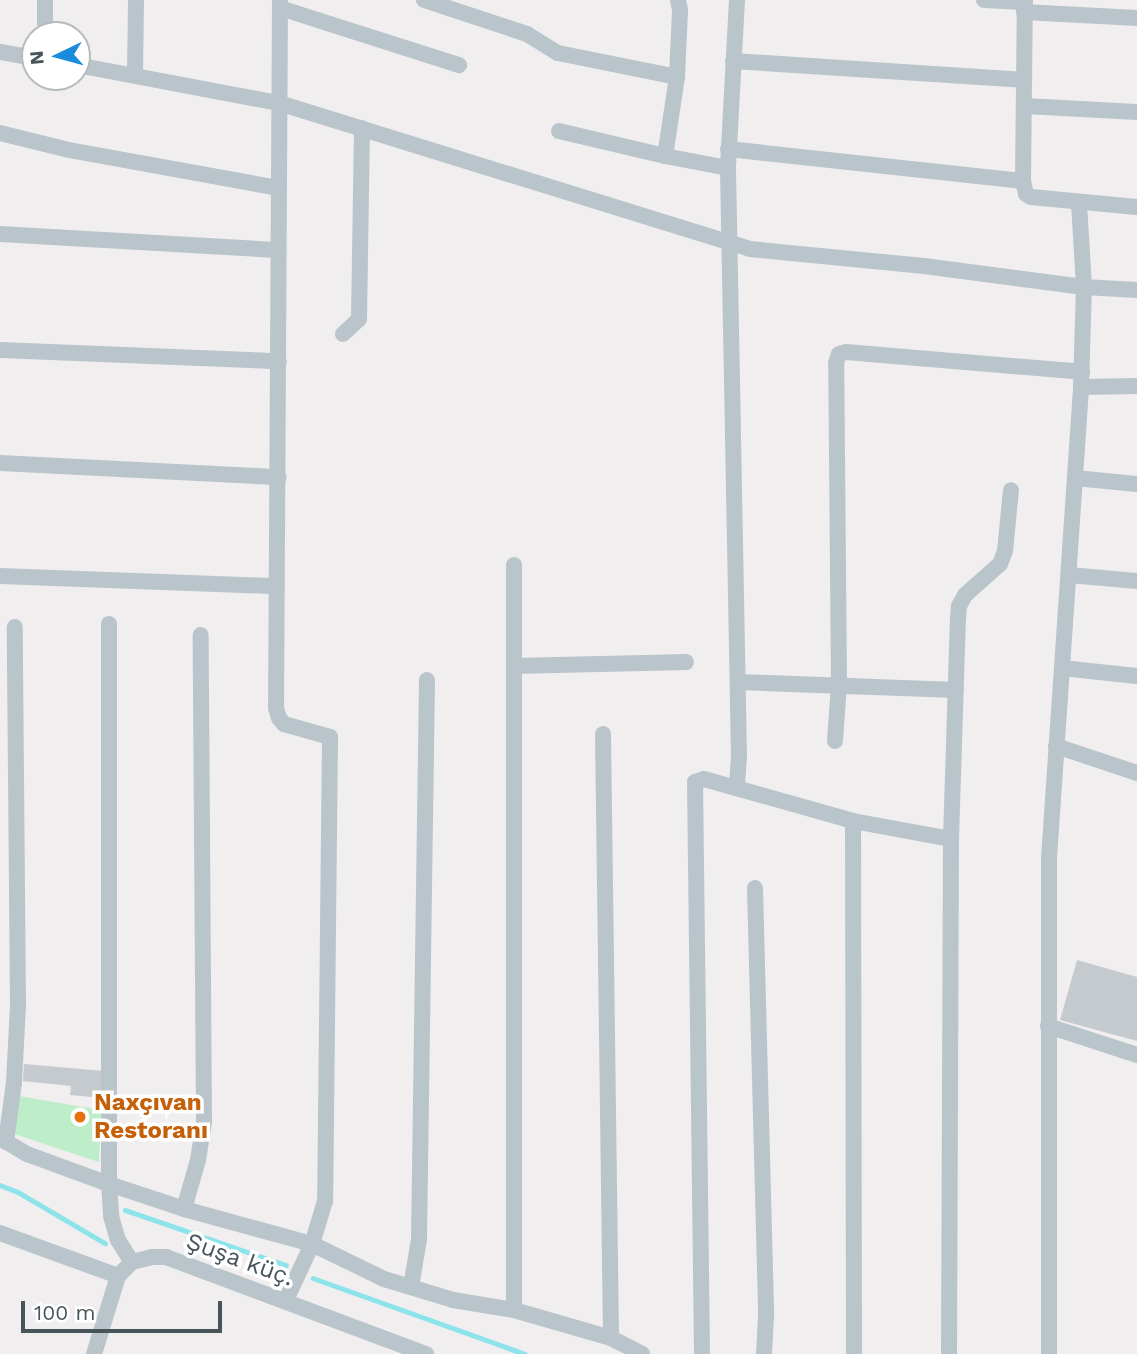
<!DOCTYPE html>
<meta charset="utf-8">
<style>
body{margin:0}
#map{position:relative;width:1137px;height:1354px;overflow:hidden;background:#f1eeef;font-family:"Work Sans",sans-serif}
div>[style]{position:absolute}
.green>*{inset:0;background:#beeec9}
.stream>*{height:4.5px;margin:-2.25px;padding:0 2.25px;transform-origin:2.25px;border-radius:2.25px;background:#8ce3ea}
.building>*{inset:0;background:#c5cace}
.minor>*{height:16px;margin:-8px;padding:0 8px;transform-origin:8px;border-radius:8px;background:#bac5cb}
.dots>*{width:19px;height:19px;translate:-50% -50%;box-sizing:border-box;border:4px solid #fff;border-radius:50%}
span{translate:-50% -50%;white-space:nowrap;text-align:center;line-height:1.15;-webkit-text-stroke:7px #fff;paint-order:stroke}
.food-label{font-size:24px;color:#c56008;font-weight:700}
.left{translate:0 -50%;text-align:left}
.street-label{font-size:24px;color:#47555b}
.north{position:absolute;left:21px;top:21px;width:70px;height:70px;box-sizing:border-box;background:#fff;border:2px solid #b5bbbd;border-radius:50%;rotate:265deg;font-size:19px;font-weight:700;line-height:28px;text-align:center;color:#47555b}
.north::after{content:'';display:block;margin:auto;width:24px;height:32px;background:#1d8bdc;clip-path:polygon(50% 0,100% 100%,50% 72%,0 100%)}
.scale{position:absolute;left:21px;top:1301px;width:201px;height:32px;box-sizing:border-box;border:4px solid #47555b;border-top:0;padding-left:9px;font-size:21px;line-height:24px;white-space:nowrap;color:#47555b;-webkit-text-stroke:5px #fff;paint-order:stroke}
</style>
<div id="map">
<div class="green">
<div style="clip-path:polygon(19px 1096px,101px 1110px,99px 1162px,14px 1134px)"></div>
</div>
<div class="stream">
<div style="left:0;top:1185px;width:19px;rotate:21deg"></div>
<div style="left:18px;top:1192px;width:101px;rotate:30.4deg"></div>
<div style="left:125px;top:1210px;width:170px;rotate:18.9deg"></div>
<div style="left:313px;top:1278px;width:225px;rotate:19.7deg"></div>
</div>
<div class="building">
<div style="clip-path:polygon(1077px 960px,1137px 977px,1137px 1041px,1060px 1020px)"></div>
<div style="clip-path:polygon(24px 1064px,104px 1071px,102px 1098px,70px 1095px,71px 1086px,23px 1081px)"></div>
</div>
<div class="minor">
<div style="left:280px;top:0;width:708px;rotate:90.32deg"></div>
<div style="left:276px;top:708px;width:10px;rotate:73deg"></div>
<div style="left:279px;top:718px;width:8px;rotate:50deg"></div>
<div style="left:284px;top:724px;width:48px;rotate:15.8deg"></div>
<div style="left:330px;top:737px;width:464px;rotate:90.6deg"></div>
<div style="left:325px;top:1201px;width:45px;rotate:106.8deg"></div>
<div style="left:312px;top:1244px;width:62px;rotate:114.9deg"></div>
<div style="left:424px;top:0;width:108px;rotate:18.3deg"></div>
<div style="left:527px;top:34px;width:36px;rotate:32deg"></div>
<div style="left:558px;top:53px;width:121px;rotate:11.4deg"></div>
<div style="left:677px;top:77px;width:80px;rotate:98.6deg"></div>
<div style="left:665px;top:156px;width:64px;rotate:10.8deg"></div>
<div style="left:737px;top:0;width:168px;rotate:93.1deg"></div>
<div style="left:728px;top:168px;width:588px;rotate:88.93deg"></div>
<div style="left:739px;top:756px;width:31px;rotate:94deg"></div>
<div style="left:984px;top:0;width:41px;rotate:2.8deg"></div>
<div style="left:280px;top:8px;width:188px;rotate:17.7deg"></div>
<div style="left:1024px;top:12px;width:113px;rotate:3deg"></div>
<div style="left:45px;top:35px;width:35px;rotate:-90deg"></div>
<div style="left:0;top:52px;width:36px;rotate:10deg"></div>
<div style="left:733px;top:61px;width:292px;rotate:3.7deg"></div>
<div style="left:77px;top:65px;width:206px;rotate:10.7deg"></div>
<div style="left:279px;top:103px;width:493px;rotate:17.2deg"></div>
<div style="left:750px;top:249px;width:175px;rotate:5.6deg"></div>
<div style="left:924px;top:266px;width:161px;rotate:7.5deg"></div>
<div style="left:1084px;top:287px;width:53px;rotate:3.2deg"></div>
<div style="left:135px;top:74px;width:74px;rotate:-89.2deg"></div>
<div style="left:677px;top:77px;width:67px;rotate:-87.4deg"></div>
<div style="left:680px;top:10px;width:10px;rotate:-101deg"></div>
<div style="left:1025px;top:106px;width:112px;rotate:3.1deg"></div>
<div style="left:559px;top:131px;width:109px;rotate:13.3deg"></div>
<div style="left:0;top:133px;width:71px;rotate:13.8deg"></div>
<div style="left:69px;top:150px;width:212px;rotate:10.3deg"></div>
<div style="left:728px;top:149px;width:297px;rotate:6.2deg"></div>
<div style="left:1023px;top:181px;width:13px;rotate:77deg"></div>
<div style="left:1026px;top:194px;width:6px;rotate:31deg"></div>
<div style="left:1031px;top:197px;width:106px;rotate:5.4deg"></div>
<div style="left:1023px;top:181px;width:181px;rotate:-89.4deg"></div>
<div style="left:0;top:234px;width:279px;rotate:3.3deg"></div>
<div style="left:343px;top:334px;width:22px;rotate:-43deg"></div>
<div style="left:359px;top:319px;width:191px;rotate:-89.1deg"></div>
<div style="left:0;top:350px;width:279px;rotate:2.3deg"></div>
<div style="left:1081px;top:387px;width:56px;rotate:-1deg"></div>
<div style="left:0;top:463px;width:279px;rotate:2.9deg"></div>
<div style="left:1075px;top:478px;width:62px;rotate:5.5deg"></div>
<div style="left:1069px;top:575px;width:68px;rotate:5deg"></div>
<div style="left:0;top:576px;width:277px;rotate:2.1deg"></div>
<div style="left:109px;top:624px;width:560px;rotate:90deg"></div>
<div style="left:109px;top:1184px;width:32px;rotate:86deg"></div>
<div style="left:111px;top:1216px;width:25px;rotate:74deg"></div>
<div style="left:118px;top:1240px;width:26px;rotate:58deg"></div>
<div style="left:515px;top:666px;width:171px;rotate:-1.3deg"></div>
<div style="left:1062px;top:668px;width:75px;rotate:6.1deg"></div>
<div style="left:738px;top:682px;width:218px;rotate:2.1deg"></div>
<div style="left:603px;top:734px;width:604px;rotate:89.24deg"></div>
<div style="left:835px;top:741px;width:57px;rotate:-86deg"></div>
<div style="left:839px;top:684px;width:321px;rotate:-90.5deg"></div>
<div style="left:836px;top:363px;width:9px;rotate:-72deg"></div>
<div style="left:839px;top:354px;width:7px;rotate:-16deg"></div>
<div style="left:846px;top:352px;width:237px;rotate:4.8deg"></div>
<div style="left:1056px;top:746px;width:85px;rotate:18.4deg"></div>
<div style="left:853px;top:821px;width:533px;rotate:89.89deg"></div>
<div style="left:755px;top:888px;width:428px;rotate:88.5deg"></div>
<div style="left:766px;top:1316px;width:38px;rotate:93deg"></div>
<div style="left:1048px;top:1026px;width:94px;rotate:18deg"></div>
<div style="left:0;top:1138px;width:31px;rotate:31deg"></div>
<div style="left:27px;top:1154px;width:87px;rotate:20.1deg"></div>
<div style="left:109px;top:1184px;width:79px;rotate:18.4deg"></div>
<div style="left:184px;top:1209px;width:133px;rotate:15.3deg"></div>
<div style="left:312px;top:1244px;width:80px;rotate:25.9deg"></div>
<div style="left:384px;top:1279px;width:72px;rotate:16.9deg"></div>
<div style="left:453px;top:1300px;width:62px;rotate:9.3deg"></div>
<div style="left:514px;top:1310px;width:101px;rotate:16.1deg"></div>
<div style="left:611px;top:1338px;width:35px;rotate:27deg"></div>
<div style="left:6px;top:1142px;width:61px;rotate:-82.4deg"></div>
<div style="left:14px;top:1082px;width:77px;rotate:-87deg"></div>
<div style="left:18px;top:1005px;width:378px;rotate:-90.5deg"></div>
<div style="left:184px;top:1209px;width:51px;rotate:-74.1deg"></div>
<div style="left:198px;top:1160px;width:39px;rotate:-81deg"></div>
<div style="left:204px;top:1121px;width:486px;rotate:-90.4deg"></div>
<div style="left:0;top:1233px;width:126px;rotate:20deg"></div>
<div style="left:411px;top:1287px;width:49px;rotate:-80.5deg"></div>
<div style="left:419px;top:1239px;width:559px;rotate:-89.18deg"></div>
<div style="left:514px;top:1310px;width:745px;rotate:-90deg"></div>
<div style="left:94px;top:1354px;width:82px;rotate:-72.9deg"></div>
<div style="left:118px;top:1276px;width:20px;rotate:-45deg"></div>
<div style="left:132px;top:1262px;width:21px;rotate:-14deg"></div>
<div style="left:152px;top:1257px;width:14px"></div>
<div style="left:166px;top:1257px;width:278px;rotate:20.5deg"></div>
<div style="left:702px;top:1354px;width:572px;rotate:-90.7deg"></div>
<div style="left:695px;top:782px;width:9px;rotate:-18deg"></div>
<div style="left:704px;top:779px;width:155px;rotate:15.7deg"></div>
<div style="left:853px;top:821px;width:100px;rotate:10.4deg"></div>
<div style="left:949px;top:1354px;width:515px;rotate:-89.78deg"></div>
<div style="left:951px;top:839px;width:220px;rotate:-88.2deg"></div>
<div style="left:958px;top:619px;width:13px;rotate:-86deg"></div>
<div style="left:959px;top:606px;width:13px;rotate:-61deg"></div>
<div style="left:965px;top:595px;width:47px;rotate:-41.5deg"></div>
<div style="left:1000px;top:564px;width:14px;rotate:-69deg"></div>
<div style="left:1005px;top:551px;width:61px;rotate:-84.4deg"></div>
<div style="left:1049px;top:1354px;width:496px;rotate:-90deg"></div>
<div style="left:1049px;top:858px;width:472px;rotate:-86.1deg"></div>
<div style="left:1081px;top:387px;width:100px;rotate:-88.3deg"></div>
<div style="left:1084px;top:287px;width:84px;rotate:-93.4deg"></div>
</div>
<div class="dots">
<div style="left:80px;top:1117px;background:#e8710a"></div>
</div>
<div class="food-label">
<span class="left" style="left:94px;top:1117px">Naxçıvan<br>Restoranı</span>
</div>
<div class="street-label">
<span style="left:240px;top:1260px;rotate:20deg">Şuşa küç.</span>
</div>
<div class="north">N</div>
<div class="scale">100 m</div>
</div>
